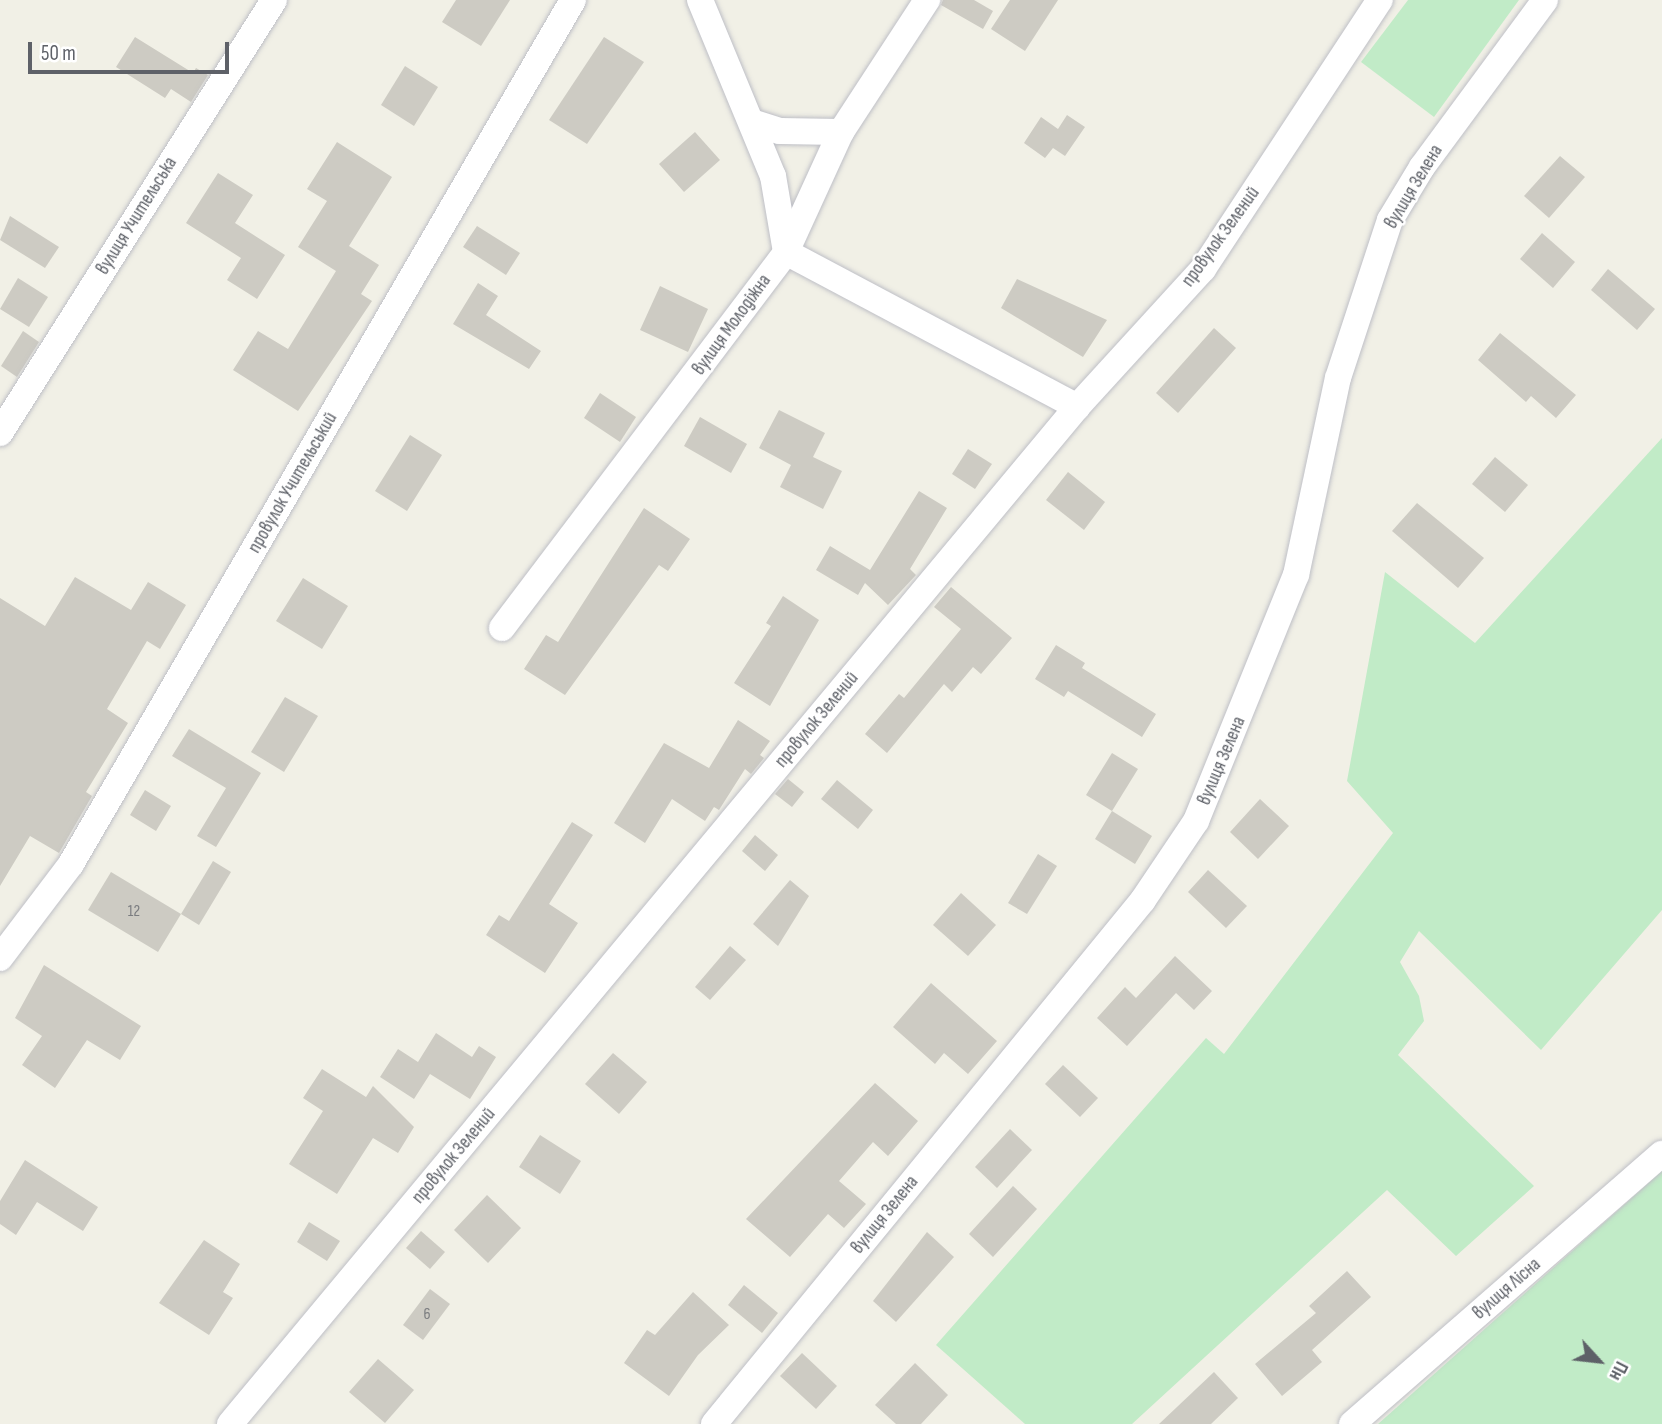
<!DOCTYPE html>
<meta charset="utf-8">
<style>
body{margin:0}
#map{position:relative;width:1662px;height:1424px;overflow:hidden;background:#f1f0e6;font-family:"Sofia Sans Condensed",sans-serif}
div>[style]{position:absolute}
.green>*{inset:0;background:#c1ebc7}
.building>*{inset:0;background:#cdcbc3}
.roads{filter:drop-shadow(0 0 2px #bebfc6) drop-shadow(0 0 2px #bebfc6)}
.minor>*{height:26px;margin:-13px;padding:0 13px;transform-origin:13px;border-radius:13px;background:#fff}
span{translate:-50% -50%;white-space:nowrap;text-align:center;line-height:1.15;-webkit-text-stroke:5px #fff;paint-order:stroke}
.number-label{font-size:16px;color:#7a7c7f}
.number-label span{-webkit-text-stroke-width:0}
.street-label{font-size:19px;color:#5e6168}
.north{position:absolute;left:1564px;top:1326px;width:70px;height:70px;-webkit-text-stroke:5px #fff;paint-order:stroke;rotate:117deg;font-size:19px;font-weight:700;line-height:28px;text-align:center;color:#5e6168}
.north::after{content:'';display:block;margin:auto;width:24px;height:32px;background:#5e6168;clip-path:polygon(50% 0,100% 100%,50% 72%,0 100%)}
.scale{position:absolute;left:28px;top:42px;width:201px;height:32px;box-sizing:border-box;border:4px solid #5e6168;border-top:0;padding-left:9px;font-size:21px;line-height:24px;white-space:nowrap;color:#5e6168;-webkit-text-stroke:5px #fff;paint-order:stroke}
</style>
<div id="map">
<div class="green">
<div style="clip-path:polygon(1408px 0,1519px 0,1434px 117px,1361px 62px)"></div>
<div style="clip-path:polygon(1662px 438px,1662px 910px,1541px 1050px,1419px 931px,1400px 962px,1419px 996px,1424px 1021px,1398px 1055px,1534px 1186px,1456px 1256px,1387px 1190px,1132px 1424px,1025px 1424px,936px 1345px,1206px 1038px,1224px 1054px,1393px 833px,1347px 781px,1385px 572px,1475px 643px)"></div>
<div style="clip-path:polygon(1662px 1171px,1662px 1424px,1378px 1424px)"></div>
</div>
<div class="building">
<div style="clip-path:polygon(456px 0,510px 0,481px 46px,442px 22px)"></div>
<div style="clip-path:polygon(943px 0,974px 0,993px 11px,983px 29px,941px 5px)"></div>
<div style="clip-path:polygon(1010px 0,1058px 0,1025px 51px,991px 29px)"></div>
<div style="clip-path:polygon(135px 37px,193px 73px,196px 68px,208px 75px,191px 102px,171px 89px,165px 98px,116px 67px)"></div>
<div style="clip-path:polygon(604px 37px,644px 62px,587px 144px,549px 120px)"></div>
<div style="clip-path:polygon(405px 66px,438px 87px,414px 126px,381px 105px)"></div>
<div style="clip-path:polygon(1067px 115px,1085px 127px,1065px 156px,1053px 148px,1045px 158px,1024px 143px,1041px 117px,1058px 129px)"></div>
<div style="clip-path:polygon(695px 132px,720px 160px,684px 192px,659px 164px)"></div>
<div style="clip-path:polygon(337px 142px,392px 177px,349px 246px,379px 265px,361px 294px,372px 301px,298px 411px,233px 370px,258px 331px,288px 349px,336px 271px,298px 247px,327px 201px,307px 189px)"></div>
<div style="clip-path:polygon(1560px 156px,1585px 177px,1549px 218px,1524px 196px)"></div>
<div style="clip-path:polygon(218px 173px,253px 195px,235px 223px,285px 255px,257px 299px,227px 280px,241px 258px,186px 223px)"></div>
<div style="clip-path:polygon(10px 216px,59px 247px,45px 268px,0 240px)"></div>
<div style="clip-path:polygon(477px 226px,520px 253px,506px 275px,463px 247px)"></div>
<div style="clip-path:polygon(1542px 233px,1575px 262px,1553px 288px,1520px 259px)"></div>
<div style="clip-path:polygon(1608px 269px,1655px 309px,1637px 330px,1591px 290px)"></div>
<div style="clip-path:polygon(18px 278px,48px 297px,29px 327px,0 309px)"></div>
<div style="clip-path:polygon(1017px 279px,1107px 320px,1083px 357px,1001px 308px)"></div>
<div style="clip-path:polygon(478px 283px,498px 296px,486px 315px,541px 351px,529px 369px,453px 324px)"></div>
<div style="clip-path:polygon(660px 286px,708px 309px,688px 352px,640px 330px)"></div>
<div style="clip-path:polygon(1214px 328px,1236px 348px,1178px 413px,1156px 393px)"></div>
<div style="clip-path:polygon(23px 331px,39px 342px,17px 377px,1px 366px)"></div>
<div style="clip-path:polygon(1500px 333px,1576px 395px,1556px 418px,1531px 396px,1526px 402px,1478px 360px)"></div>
<div style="clip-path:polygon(600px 393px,636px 417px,620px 442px,584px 418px)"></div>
<div style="clip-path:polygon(779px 410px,825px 433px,813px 457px,842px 471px,823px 509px,780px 487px,791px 465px,759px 448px)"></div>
<div style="clip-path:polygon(700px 417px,747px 444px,731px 473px,684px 446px)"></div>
<div style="clip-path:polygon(410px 435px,442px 455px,407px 511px,375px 491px)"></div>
<div style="clip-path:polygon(968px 449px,992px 464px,975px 489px,952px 474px)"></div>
<div style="clip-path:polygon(1495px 457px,1528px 485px,1505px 512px,1472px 484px)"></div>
<div style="clip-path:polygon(1068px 472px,1105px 502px,1084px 530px,1046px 500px)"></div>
<div style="clip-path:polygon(919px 491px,947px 508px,910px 569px,916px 575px,888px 605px,865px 583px,858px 595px,816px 570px,830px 546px,870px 570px)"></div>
<div style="clip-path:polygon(1417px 503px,1484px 558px,1458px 588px,1392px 531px)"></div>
<div style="clip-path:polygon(644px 508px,690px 539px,668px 571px,659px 565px,565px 695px,524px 669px,546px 635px,558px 642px)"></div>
<div style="clip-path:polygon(75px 577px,131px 610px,148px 582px,186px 605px,160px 649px,147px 641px,107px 709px,128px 723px,86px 792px,92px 796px,59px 853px,30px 836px,0 886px,0 598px,45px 626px)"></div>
<div style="clip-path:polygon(303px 578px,348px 606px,322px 649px,276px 621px)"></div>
<div style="clip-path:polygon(951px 587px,1012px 638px,981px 674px,973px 667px,952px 692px,944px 684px,887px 753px,865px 734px,899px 694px,904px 698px,961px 629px,934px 607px)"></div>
<div style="clip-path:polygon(783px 596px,819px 620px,770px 706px,734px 683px,771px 626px,766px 623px)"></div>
<div style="clip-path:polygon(1056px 645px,1085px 663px,1082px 668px,1156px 714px,1142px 737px,1068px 691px,1064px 697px,1035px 679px)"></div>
<div style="clip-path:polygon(285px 697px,318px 716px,284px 772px,251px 752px)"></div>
<div style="clip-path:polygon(738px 720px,770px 741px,760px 755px,764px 758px,751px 774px,745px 769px,719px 810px,714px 807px,705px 821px,672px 799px,645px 843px,614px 823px,664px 743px,709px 768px)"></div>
<div style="clip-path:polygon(189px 729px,261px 773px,216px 847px,197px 836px,226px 788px,172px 756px)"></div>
<div style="clip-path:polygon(1112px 753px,1138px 769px,1112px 811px,1086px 795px)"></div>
<div style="clip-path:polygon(788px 779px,804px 792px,792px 807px,775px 794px)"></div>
<div style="clip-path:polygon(837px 780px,873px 810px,858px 829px,821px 799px)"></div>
<div style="clip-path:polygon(145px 790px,171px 806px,156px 831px,130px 815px)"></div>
<div style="clip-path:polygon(1260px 799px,1289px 826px,1258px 859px,1230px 832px)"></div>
<div style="clip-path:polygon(1112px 811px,1152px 836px,1135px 864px,1095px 839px)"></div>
<div style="clip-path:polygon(572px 822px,593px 835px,549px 904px,578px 923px,545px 973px,486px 935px,499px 915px,509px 921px)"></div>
<div style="clip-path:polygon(755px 835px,778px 855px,765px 871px,742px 851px)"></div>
<div style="clip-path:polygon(1038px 854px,1057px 866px,1027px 914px,1008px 903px)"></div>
<div style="clip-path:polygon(213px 861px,231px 872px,199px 925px,181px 914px)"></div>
<div style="clip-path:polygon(1208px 870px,1247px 906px,1226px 928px,1188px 892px)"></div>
<div style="clip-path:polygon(111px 872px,181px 914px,158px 952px,88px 910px)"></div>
<div style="clip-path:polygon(790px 880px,809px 896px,778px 946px,753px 924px)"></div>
<div style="clip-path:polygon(961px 893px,996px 925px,968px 956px,933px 925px)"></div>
<div style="clip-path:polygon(730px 946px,746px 960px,710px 1000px,695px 987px)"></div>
<div style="clip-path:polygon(1175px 956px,1212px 991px,1194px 1010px,1176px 993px,1127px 1046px,1097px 1018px,1125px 987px,1136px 998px)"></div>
<div style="clip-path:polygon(44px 965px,141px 1026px,120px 1060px,87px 1040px,55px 1088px,22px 1065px,42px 1036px,15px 1018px)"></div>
<div style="clip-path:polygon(931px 983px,997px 1041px,968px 1074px,944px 1053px,935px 1064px,893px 1027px)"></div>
<div style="clip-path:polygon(436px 1033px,472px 1057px,479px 1046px,496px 1057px,470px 1099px,430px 1074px,414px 1099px,380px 1077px,398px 1049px,418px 1062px)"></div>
<div style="clip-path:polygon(613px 1053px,647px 1082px,619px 1114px,585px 1084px)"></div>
<div style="clip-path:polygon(1063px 1065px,1098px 1098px,1080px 1117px,1045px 1084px)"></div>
<div style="clip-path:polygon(322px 1069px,366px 1097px,373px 1086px,414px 1127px,398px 1153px,373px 1138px,337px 1194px,289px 1164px,323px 1111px,303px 1098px)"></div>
<div style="clip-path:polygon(875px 1083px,918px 1121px,888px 1156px,873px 1142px,839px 1181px,866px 1204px,844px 1228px,828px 1214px,790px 1257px,746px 1219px)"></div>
<div style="clip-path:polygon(1010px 1129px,1032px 1150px,997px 1188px,975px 1167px)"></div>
<div style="clip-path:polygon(540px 1135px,581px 1161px,560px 1194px,519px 1167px)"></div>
<div style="clip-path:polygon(25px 1160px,98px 1207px,83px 1231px,37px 1202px,16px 1235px,0 1224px,0 1201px)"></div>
<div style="clip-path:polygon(1013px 1186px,1037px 1209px,993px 1257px,969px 1234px)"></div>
<div style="clip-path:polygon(487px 1195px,521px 1228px,488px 1263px,454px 1230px)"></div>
<div style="clip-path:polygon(309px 1222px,340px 1241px,327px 1261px,297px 1242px)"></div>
<div style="clip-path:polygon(421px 1231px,445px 1252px,430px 1269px,406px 1248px)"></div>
<div style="clip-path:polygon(927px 1232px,954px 1257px,896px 1322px,873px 1301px)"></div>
<div style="clip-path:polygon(204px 1240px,240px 1264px,223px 1292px,233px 1298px,209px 1335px,159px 1303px)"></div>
<div style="clip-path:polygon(1347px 1271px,1371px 1297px,1312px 1350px,1322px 1362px,1282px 1396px,1255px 1364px,1316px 1313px,1309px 1306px)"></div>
<div style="clip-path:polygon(744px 1285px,778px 1313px,762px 1333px,728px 1305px)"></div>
<div style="clip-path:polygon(430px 1289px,450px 1304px,423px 1340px,403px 1325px)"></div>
<div style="clip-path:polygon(693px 1292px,729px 1325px,698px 1355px,669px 1396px,624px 1363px,647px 1330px,655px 1335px)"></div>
<div style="clip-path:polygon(802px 1353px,837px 1386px,816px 1409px,780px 1376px)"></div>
<div style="clip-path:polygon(378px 1359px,414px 1390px,385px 1423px,349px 1392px)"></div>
<div style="clip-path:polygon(915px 1363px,948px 1395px,921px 1424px,896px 1424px,875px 1405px)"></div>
<div style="clip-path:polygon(1214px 1372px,1238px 1398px,1211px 1424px,1159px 1424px)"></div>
</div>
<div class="roads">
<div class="minor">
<div style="left:700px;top:0;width:191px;rotate:67.5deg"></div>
<div style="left:773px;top:176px;width:77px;rotate:80.3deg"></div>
<div style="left:786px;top:252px;width:330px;rotate:28deg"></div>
<div style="left:752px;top:122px;width:28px;rotate:18deg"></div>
<div style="left:779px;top:131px;width:62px;rotate:0.9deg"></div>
<div style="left:0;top:433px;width:512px;rotate:-57.67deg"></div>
<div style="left:502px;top:628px;width:471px;rotate:-52.9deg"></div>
<div style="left:786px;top:252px;width:132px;rotate:-65.4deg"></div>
<div style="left:841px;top:132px;width:158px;rotate:-56.9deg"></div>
<div style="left:0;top:958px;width:118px;rotate:-52.9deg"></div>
<div style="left:71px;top:864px;width:999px;rotate:-59.84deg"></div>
<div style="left:230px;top:1424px;width:1324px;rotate:-50.21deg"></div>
<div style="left:1077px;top:407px;width:187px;rotate:-47.6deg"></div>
<div style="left:1203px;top:269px;width:322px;rotate:-56.7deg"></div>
<div style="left:714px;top:1424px;width:677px;rotate:-50.69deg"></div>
<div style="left:1143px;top:900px;width:95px;rotate:-56.1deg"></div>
<div style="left:1196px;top:821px;width:266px;rotate:-67.9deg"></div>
<div style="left:1296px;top:575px;width:201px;rotate:-78deg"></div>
<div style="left:1338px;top:378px;width:166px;rotate:-71.8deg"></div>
<div style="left:1390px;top:220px;width:62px;rotate:-58.9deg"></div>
<div style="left:1422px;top:167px;width:207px;rotate:-53.6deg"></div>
<div style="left:1352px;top:1424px;width:411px;rotate:-41.1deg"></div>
</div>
</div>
<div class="number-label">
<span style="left:134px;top:912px">12</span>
<span style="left:427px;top:1315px">6</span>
</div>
<div class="street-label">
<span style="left:1414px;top:187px;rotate:-59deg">вулиця Зелена</span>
<span style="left:137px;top:216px;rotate:-58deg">вулиця Учительська</span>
<span style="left:1221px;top:237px;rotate:-54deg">провулок Зелений</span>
<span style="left:732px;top:325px;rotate:-54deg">вулиця Молодіжна</span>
<span style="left:293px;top:483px;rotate:-60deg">провулок Учительський</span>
<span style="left:817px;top:720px;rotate:-50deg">провулок Зелений</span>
<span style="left:1222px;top:761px;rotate:-67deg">вулиця Зелена</span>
<span style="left:454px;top:1156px;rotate:-50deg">провулок Зелений</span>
<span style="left:885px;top:1215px;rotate:-51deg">вулиця Зелена</span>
<span style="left:1507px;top:1289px;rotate:-41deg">вулиця Лісна</span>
</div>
<div class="north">Пн</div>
<div class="scale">50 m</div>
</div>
